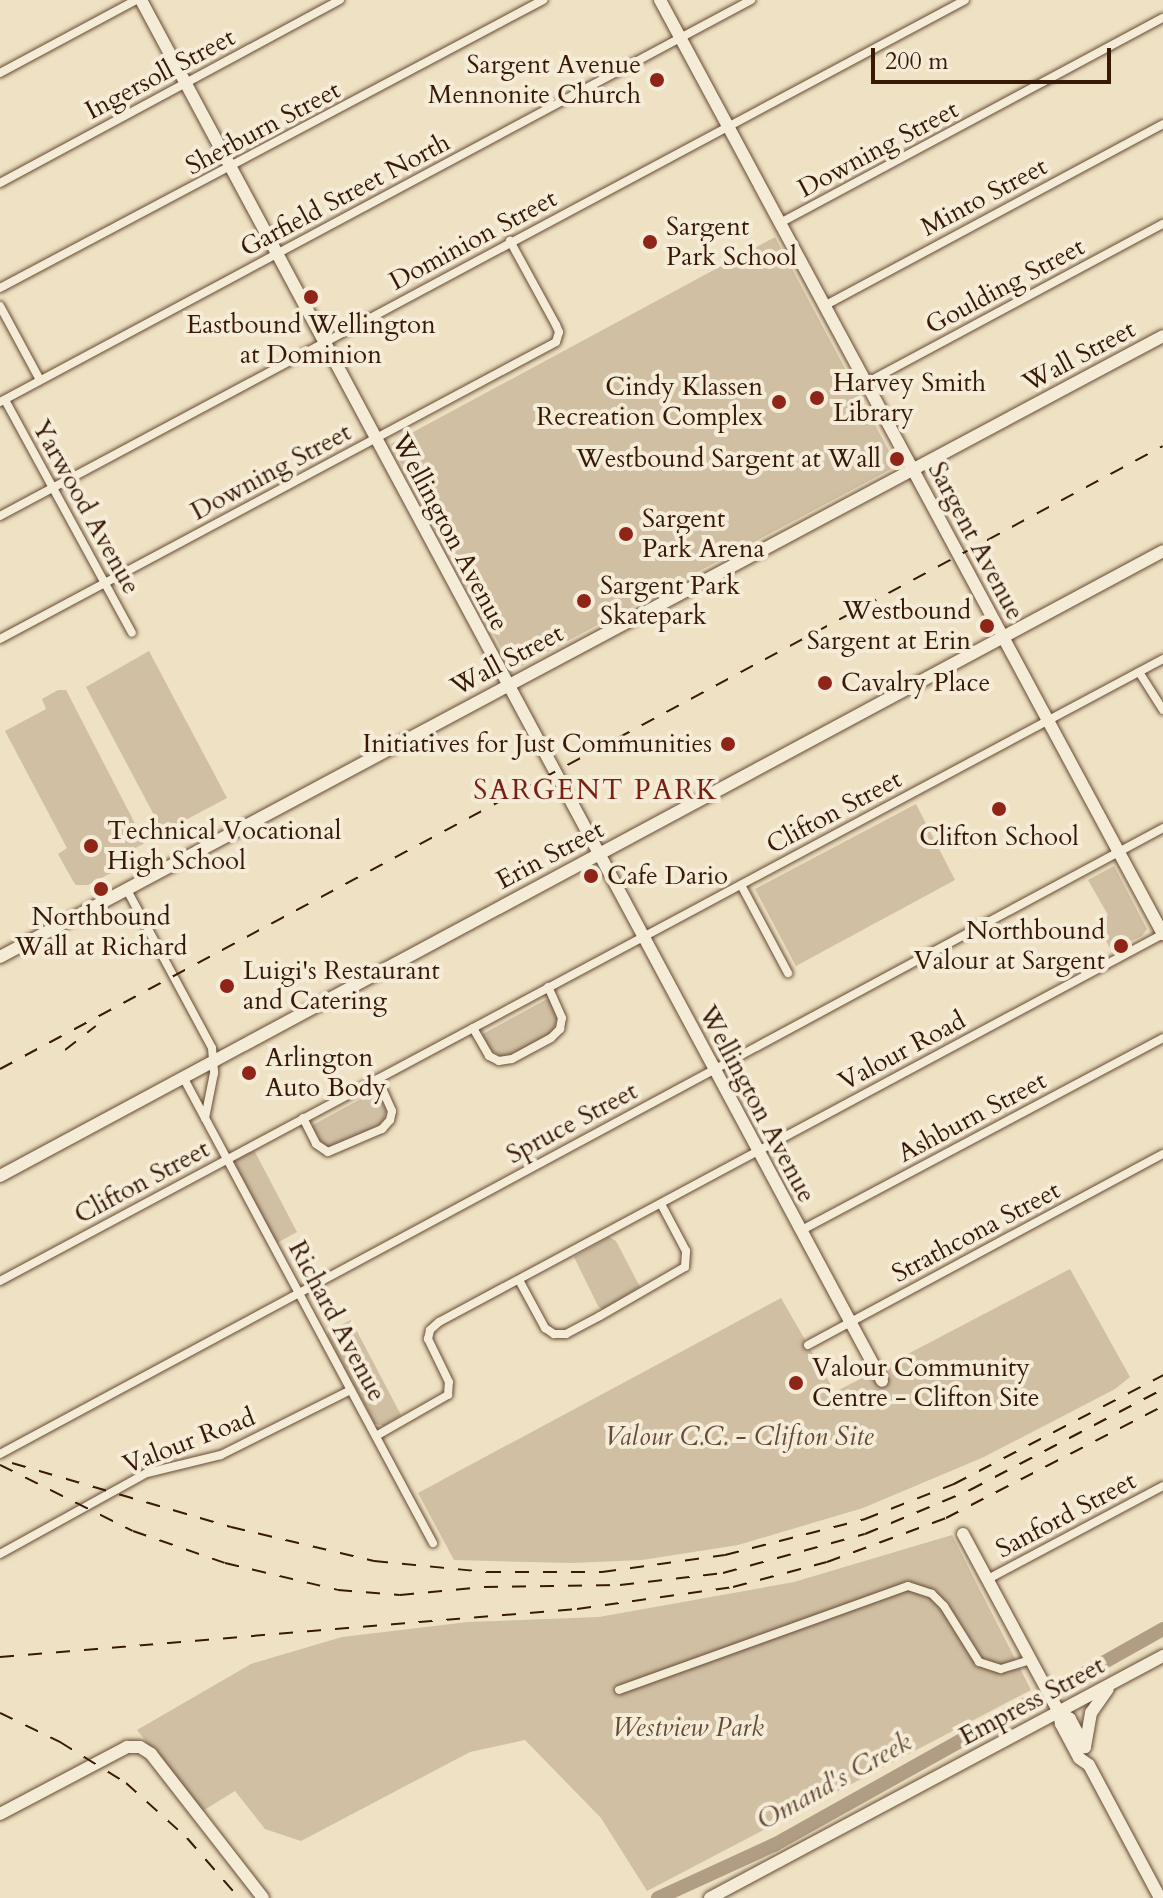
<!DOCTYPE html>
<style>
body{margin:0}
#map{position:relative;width:1163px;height:1898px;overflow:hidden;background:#efe1c3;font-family:Cardo,serif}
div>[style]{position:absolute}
.green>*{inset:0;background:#d0bfa3}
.river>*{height:14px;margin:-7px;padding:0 7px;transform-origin:7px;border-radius:7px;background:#b09d83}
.roads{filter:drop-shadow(0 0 2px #654b35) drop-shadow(0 0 2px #654b35)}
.street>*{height:8px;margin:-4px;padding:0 4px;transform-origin:4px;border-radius:4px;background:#f5ecd8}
.secondary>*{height:12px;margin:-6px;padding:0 6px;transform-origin:6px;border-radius:6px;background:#f5ecd8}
.rail>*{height:2px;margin-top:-1px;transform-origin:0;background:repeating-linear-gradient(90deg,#371906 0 14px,transparent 0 28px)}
.dots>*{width:22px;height:22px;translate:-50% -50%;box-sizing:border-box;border:4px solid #f5ecd8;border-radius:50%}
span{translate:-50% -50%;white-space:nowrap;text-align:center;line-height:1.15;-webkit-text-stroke:8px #f5ecd8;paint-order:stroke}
.poi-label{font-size:26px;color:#371906}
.right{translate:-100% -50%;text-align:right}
.left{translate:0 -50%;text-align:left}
.street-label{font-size:26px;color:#371906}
.park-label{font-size:26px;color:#654b35;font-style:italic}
.neighbourhood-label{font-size:28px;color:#7a1f14;letter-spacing:2px}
.water-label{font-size:28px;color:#674e38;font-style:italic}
.scale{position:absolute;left:871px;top:48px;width:240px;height:36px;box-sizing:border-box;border:4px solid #371906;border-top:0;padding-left:10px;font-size:24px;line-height:28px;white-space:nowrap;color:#371906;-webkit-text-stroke:6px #f5ecd8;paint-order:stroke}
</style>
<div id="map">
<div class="green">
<div style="clip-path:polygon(775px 237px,897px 466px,513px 670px,391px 444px)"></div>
<div style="clip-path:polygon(149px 651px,227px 798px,163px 832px,86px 687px)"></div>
<div style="clip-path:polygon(58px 690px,66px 690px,145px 843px,106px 863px,111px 873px,88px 885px,76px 885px,73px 881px,58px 854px,67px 848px,5px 731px,46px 709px,42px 699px)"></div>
<div style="clip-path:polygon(916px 804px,955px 880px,796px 966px,755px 889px)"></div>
<div style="clip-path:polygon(1114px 866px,1147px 929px,1142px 936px,1111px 950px,1096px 922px,1108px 915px,1088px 880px)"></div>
<div style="clip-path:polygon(549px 998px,558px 1016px,552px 1034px,510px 1056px,501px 1057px,489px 1048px,481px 1035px)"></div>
<div style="clip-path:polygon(379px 1089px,387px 1106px,383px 1123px,331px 1148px,322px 1144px,311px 1126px)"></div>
<div style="clip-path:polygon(254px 1150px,297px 1232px,277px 1243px,233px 1161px)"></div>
<div style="clip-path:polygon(609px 1237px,616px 1241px,640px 1287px,603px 1310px,598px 1306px,574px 1257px)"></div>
<div style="clip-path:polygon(1070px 1269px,1130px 1377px,1115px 1389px,984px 1457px,863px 1508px,738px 1545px,642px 1560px,571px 1563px,454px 1560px,418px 1493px,781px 1298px,835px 1392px)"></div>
<div style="clip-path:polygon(351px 1320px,401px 1415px,384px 1426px,375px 1424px,327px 1335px,329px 1331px)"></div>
<div style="clip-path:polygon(952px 1535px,1031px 1690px,647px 1891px,601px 1818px,525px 1740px,470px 1752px,301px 1841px,265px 1829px,235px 1791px,201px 1812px,137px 1730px,251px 1664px,342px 1637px,468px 1622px,599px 1617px,794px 1582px)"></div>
</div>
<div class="river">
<div style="left:1069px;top:1682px;width:108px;rotate:-29.4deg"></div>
<div style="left:658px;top:1898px;width:128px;rotate:-24.6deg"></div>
<div style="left:774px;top:1845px;width:293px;rotate:-29.2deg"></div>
</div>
<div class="roads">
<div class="street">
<div style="left:0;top:73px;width:154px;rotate:-28.2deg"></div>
<div style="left:0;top:183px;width:386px;rotate:-28.3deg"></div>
<div style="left:780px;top:223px;width:434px;rotate:-28.2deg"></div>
<div style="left:0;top:288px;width:615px;rotate:-27.94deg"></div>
<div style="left:0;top:306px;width:84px;rotate:61.6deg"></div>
<div style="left:824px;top:306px;width:385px;rotate:-28.2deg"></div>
<div style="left:866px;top:383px;width:337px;rotate:-28.2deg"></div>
<div style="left:5px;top:400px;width:265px;rotate:61.4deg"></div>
<div style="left:0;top:402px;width:852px;rotate:-28.16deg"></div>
<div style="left:0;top:516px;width:1094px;rotate:-28.13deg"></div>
<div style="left:0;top:639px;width:630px;rotate:-28.11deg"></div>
<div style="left:556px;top:342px;width:10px;rotate:-73deg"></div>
<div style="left:559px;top:332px;width:8px;rotate:-113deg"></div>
<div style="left:556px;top:325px;width:96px;rotate:-118.7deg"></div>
<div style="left:1139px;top:672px;width:45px;rotate:57.7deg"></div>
<div style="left:741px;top:885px;width:100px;rotate:61.9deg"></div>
<div style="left:127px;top:890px;width:179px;rotate:61.7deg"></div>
<div style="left:212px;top:1048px;width:25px;rotate:85deg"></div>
<div style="left:214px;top:1073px;width:46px;rotate:101.3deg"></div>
<div style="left:473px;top:1028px;width:32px;rotate:60deg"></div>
<div style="left:489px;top:1056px;width:11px;rotate:27deg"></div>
<div style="left:499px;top:1061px;width:13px;rotate:-9deg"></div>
<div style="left:512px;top:1059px;width:44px;rotate:-28.3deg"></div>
<div style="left:551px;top:1038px;width:13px;rotate:-45deg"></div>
<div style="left:560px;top:1029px;width:11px;rotate:-80deg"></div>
<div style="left:562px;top:1018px;width:34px;rotate:-114deg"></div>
<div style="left:183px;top:1077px;width:529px;rotate:61.79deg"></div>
<div style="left:303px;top:1118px;width:29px;rotate:63deg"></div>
<div style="left:316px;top:1144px;width:14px;rotate:34deg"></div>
<div style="left:328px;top:1152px;width:59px;rotate:-23.1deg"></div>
<div style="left:382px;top:1129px;width:12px;rotate:-48deg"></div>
<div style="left:390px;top:1120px;width:9px;rotate:-77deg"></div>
<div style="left:392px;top:1111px;width:35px;rotate:-114deg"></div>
<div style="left:800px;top:1231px;width:411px;rotate:-28deg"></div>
<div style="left:519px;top:1280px;width:55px;rotate:61.6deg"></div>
<div style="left:545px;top:1328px;width:11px;rotate:34deg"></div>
<div style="left:554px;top:1334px;width:12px"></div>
<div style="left:566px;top:1334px;width:38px;rotate:-28deg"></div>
<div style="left:600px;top:1316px;width:98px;rotate:-30deg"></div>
<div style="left:685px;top:1267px;width:16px;rotate:-86deg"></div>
<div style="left:686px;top:1251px;width:53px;rotate:-118deg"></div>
<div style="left:0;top:1281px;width:1319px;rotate:-28.14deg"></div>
<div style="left:808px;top:1345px;width:403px;rotate:-28.3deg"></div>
<div style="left:376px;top:1436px;width:83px;rotate:-29.7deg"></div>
<div style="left:448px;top:1395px;width:13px;rotate:-86deg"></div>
<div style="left:449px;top:1382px;width:48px;rotate:-116deg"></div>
<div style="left:428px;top:1339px;width:9px;rotate:-77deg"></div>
<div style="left:430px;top:1330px;width:12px;rotate:-42deg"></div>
<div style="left:439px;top:1322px;width:821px;rotate:-28.19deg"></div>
<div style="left:0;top:1454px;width:1321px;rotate:-28.29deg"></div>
<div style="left:0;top:1554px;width:168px;rotate:-28.9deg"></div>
<div style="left:147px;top:1473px;width:76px;rotate:-13.7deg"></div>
<div style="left:221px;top:1455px;width:145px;rotate:-26.6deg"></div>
<div style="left:988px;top:1579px;width:198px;rotate:-28deg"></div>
<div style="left:619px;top:1690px;width:307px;rotate:-19.8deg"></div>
<div style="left:908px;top:1586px;width:25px;rotate:18deg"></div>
<div style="left:932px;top:1594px;width:17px;rotate:45deg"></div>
<div style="left:944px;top:1606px;width:66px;rotate:58deg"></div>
<div style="left:979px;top:1662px;width:23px;rotate:18deg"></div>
<div style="left:1001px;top:1669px;width:31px;rotate:-17deg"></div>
</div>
<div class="secondary">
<div style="left:141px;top:0;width:1567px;rotate:61.78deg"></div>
<div style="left:660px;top:0;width:1061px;rotate:61.7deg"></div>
<div style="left:0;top:957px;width:1318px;rotate:-28.1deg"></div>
<div style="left:0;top:1176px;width:1320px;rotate:-28.25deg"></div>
<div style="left:963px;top:1534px;width:202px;rotate:61.7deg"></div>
<div style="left:1059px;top:1712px;width:12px;rotate:81deg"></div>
<div style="left:1061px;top:1724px;width:38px;rotate:62deg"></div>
<div style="left:1079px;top:1758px;width:12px;rotate:35deg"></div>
<div style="left:1089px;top:1765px;width:151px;rotate:61.9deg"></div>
<div style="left:1059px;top:1712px;width:13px;rotate:32deg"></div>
<div style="left:1070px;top:1719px;width:32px;rotate:62deg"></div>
<div style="left:1085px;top:1747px;width:35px;rotate:-80deg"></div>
<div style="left:1091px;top:1713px;width:29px;rotate:-55deg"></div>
<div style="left:0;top:1814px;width:144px;rotate:-27.8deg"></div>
<div style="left:127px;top:1747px;width:13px"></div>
<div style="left:140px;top:1747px;width:13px;rotate:32deg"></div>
<div style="left:151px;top:1754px;width:182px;rotate:52.1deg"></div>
<div style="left:710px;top:1898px;width:514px;rotate:-28.11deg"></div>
</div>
</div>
<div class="rail">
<div style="left:65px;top:1050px;width:39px;rotate:-38deg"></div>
<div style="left:0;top:1069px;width:1319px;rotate:-28.18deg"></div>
<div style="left:12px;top:1463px;width:228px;rotate:16.3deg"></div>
<div style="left:231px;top:1527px;width:147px;rotate:13.4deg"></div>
<div style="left:374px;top:1561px;width:114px;rotate:5.6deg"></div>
<div style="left:487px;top:1572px;width:115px"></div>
<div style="left:602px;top:1572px;width:124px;rotate:-7.9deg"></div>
<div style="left:725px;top:1555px;width:145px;rotate:-14.4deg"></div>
<div style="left:865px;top:1519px;width:96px;rotate:-21.5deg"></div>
<div style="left:954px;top:1484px;width:236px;rotate:-27.5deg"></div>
<div style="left:0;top:1465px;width:148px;rotate:26.4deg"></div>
<div style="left:133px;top:1531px;width:97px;rotate:19.2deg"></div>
<div style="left:225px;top:1563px;width:116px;rotate:13.4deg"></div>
<div style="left:338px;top:1590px;width:62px;rotate:4.6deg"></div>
<div style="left:400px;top:1595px;width:84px;rotate:-5.4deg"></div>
<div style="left:484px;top:1587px;width:136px;rotate:-0.8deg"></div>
<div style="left:620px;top:1585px;width:104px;rotate:-6.6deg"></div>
<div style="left:723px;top:1573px;width:147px;rotate:-15.4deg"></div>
<div style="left:865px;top:1534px;width:114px;rotate:-22.7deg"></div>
<div style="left:970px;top:1490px;width:218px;rotate:-27.6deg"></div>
<div style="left:0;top:1657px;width:579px;rotate:-4.76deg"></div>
<div style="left:577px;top:1609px;width:158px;rotate:-8deg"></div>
<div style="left:733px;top:1587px;width:97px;rotate:-14.9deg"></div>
<div style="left:827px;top:1562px;width:127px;rotate:-20.3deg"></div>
<div style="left:946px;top:1518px;width:244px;rotate:-27.3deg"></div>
<div style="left:0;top:1713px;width:67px;rotate:25.8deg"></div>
<div style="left:60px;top:1742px;width:78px;rotate:31.8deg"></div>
<div style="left:126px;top:1783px;width:82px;rotate:42deg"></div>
<div style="left:187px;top:1838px;width:79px;rotate:49.1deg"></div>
</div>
<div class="dots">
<div style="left:657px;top:80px;background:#8f2418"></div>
<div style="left:650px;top:242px;background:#8f2418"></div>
<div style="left:311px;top:297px;background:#8f2418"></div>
<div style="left:817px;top:398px;background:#8f2418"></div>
<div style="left:779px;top:402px;background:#8f2418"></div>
<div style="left:897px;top:459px;background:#8f2418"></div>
<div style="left:626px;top:534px;background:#8f2418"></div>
<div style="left:584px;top:601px;background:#8f2418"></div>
<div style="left:987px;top:626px;background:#8f2418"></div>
<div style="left:825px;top:683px;background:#8f2418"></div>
<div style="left:728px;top:744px;background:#8f2418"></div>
<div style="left:999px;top:809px;background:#8f2418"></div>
<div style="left:91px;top:846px;background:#8f2418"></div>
<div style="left:591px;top:876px;background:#8f2418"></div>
<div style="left:101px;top:889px;background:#8f2418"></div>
<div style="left:1121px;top:946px;background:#8f2418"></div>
<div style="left:227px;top:986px;background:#8f2418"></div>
<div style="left:249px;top:1073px;background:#8f2418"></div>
<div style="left:796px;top:1383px;background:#8f2418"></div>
</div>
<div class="poi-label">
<span class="right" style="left:641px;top:80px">Sargent Avenue<br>Mennonite Church</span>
<span class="left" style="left:666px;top:242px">Sargent<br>Park School</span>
<span style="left:311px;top:340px">Eastbound Wellington<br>at Dominion</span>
<span class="left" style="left:833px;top:398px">Harvey Smith<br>Library</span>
<span class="right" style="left:763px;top:402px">Cindy Klassen<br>Recreation Complex</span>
<span class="right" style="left:881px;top:459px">Westbound Sargent at Wall</span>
<span class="left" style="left:642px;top:534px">Sargent<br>Park Arena</span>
<span class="left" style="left:600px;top:601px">Sargent Park<br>Skatepark</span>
<span class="right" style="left:971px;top:626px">Westbound<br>Sargent at Erin</span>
<span class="left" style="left:841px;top:683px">Cavalry Place</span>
<span class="right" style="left:712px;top:744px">Initiatives for Just Communities</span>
<span class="left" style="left:107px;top:846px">Technical Vocational<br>High School</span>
<span style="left:999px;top:837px">Clifton School</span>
<span class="left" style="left:607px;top:876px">Cafe Dario</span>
<span style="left:101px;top:932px">Northbound<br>Wall at Richard</span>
<span class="right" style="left:1105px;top:946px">Northbound<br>Valour at Sargent</span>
<span class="left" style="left:243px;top:986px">Luigi's Restaurant<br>and Catering</span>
<span class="left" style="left:265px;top:1073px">Arlington<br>Auto Body</span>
<span class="left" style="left:812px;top:1383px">Valour Community<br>Centre - Clifton Site</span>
</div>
<div class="street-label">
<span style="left:160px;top:74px;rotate:-28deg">Ingersoll Street</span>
<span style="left:263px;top:128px;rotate:-28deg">Sherburn Street</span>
<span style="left:878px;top:149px;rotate:-28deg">Downing Street</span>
<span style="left:345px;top:195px;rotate:-28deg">Garfield Street North</span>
<span style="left:984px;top:197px;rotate:-28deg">Minto Street</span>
<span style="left:473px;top:240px;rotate:-28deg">Dominion Street</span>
<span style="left:1005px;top:286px;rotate:-28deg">Goulding Street</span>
<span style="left:1079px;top:356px;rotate:-28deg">Wall Street</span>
<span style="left:271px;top:472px;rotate:-28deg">Downing Street</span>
<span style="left:86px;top:507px;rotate:61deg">Yarwood Avenue</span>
<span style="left:450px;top:532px;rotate:62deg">Wellington Avenue</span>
<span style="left:976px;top:541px;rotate:62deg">Sargent Avenue</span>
<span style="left:507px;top:660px;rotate:-28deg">Wall Street</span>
<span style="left:834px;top:812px;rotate:-28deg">Clifton Street</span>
<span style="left:550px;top:855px;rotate:-28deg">Erin Street</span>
<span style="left:902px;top:1051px;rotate:-28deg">Valour Road</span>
<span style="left:757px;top:1104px;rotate:62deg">Wellington Avenue</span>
<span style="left:972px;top:1117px;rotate:-28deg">Ashburn Street</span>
<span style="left:572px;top:1123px;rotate:-28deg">Spruce Street</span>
<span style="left:142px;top:1182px;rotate:-28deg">Clifton Street</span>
<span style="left:976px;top:1232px;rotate:-28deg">Strathcona Street</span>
<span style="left:337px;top:1321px;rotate:62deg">Richard Avenue</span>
<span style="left:189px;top:1441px;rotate:-21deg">Valour Road</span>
<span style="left:1066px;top:1515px;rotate:-28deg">Sanford Street</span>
<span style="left:1032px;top:1701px;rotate:-28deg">Empress Street</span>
</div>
<div class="park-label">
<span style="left:739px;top:1437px">Valour C.C. - Clifton Site</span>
<span style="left:688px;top:1728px">Westview Park</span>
</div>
<div class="neighbourhood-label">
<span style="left:596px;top:790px">SARGENT PARK</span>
</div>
<div class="water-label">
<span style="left:834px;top:1781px;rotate:-29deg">Omand's Creek</span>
</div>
<div class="scale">200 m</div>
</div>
